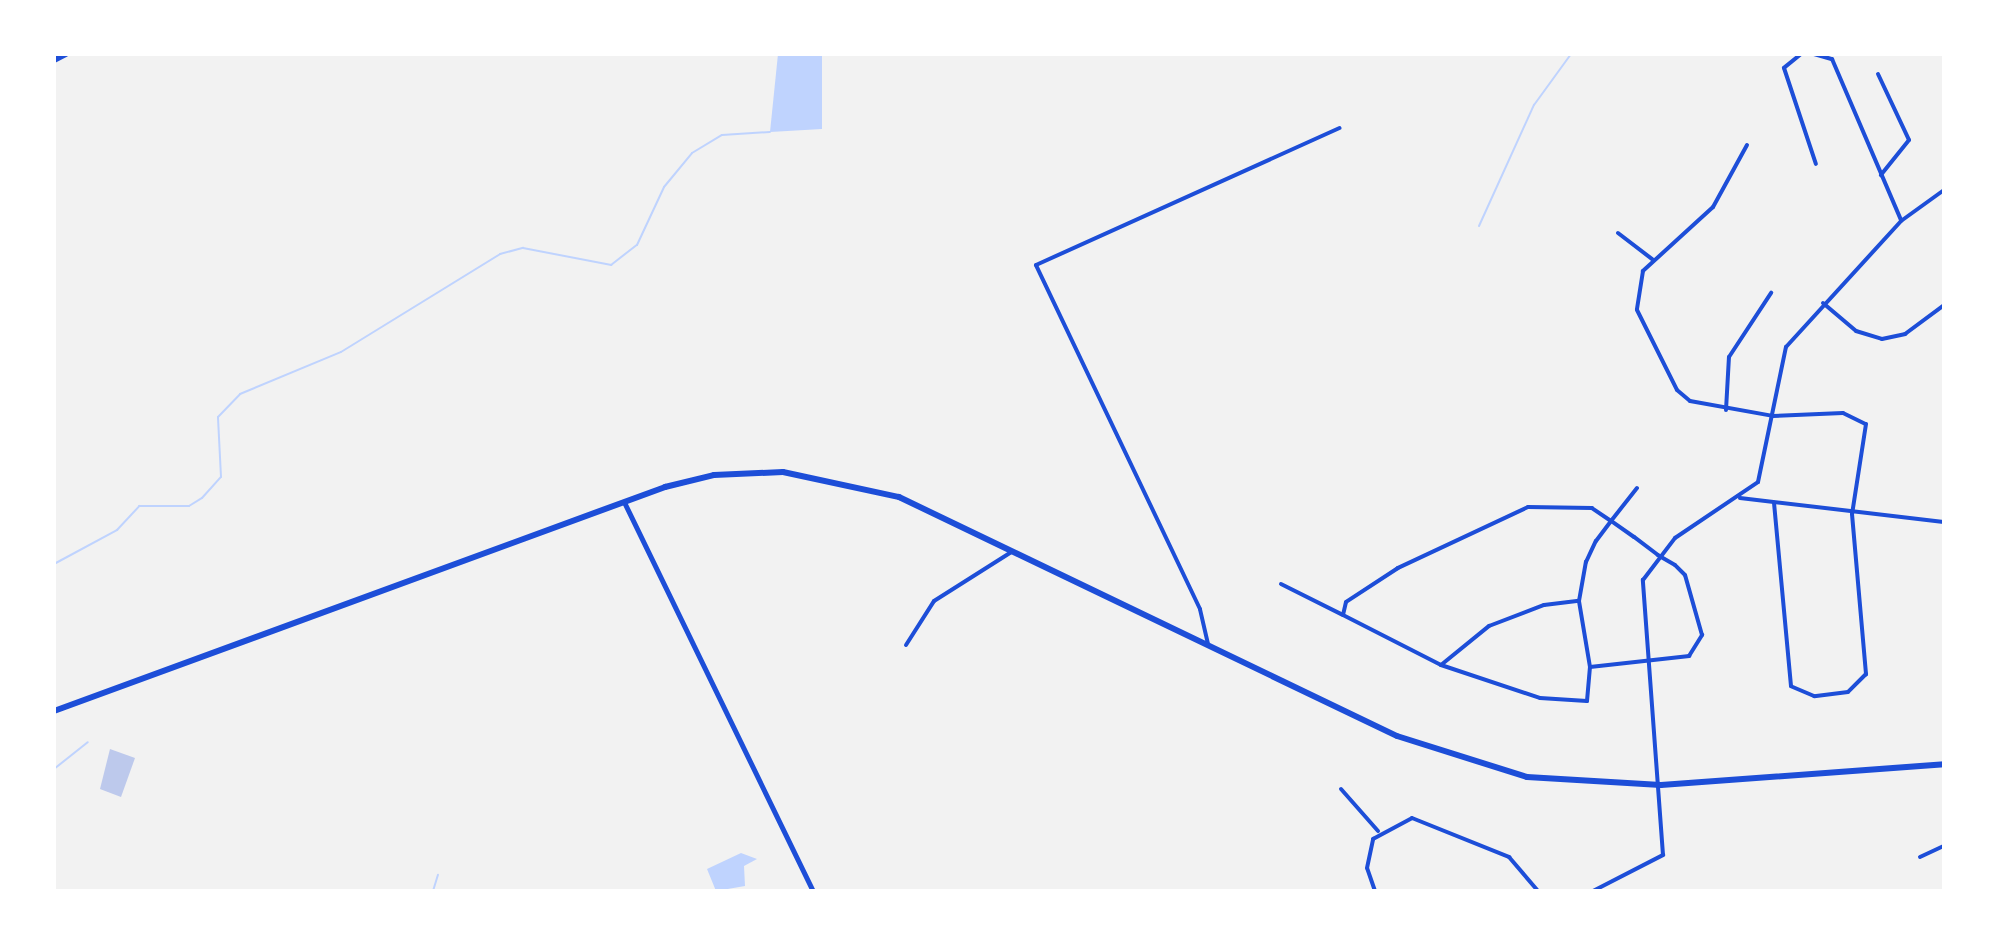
<!DOCTYPE html>
<style>
body{margin:0}
#map{position:relative;width:1998px;height:945px;overflow:hidden;background:#f2f2f2;font-family:"DejaVu Sans",sans-serif}
div>[style]{position:absolute}
.water>*{inset:0;background:#bfd3fe}
.stream>*{height:2px;margin:-1px;padding:0 1px;transform-origin:1px;border-radius:1px;background:#bfd3fe}
.building>*{inset:0;background:#bdc9ec}
.minor>*{height:4px;margin:-2px;padding:0 2px;transform-origin:2px;border-radius:2px;background:#1d4ed8}
.tertiary>*{height:5px;margin:-2.5px;padding:0 2.5px;transform-origin:2.5px;border-radius:2.5px;background:#1d4ed8}
.secondary>*{height:6px;margin:-3px;padding:0 3px;transform-origin:3px;border-radius:3px;background:#1d4ed8}
span{translate:-50% -50%;white-space:nowrap;text-align:center;line-height:1.15;-webkit-text-stroke:6px #fff;paint-order:stroke}
.frame{position:absolute;inset:0;border:56px solid #fff;pointer-events:none}
</style>
<div id="map">
<div class="water">
<div style="clip-path:polygon(778px 54px,822px 54px,822px 129px,770px 132px)"></div>
<div style="clip-path:polygon(741px 853px,757px 859px,744px 866px,745px 886px,716px 891px,707px 869px)"></div>
</div>
<div class="stream">
<div style="left:1479px;top:226px;width:133px;rotate:-65.6deg"></div>
<div style="left:1534px;top:105px;width:63px;rotate:-54deg"></div>
<div style="left:54px;top:564px;width:72px;rotate:-28.4deg"></div>
<div style="left:117px;top:530px;width:33px;rotate:-47deg"></div>
<div style="left:139px;top:506px;width:50px"></div>
<div style="left:189px;top:506px;width:15px;rotate:-32deg"></div>
<div style="left:202px;top:498px;width:28px;rotate:-48deg"></div>
<div style="left:221px;top:477px;width:60px;rotate:-92.9deg"></div>
<div style="left:218px;top:417px;width:32px;rotate:-46deg"></div>
<div style="left:240px;top:394px;width:109px;rotate:-22.6deg"></div>
<div style="left:341px;top:352px;width:187px;rotate:-31.6deg"></div>
<div style="left:500px;top:254px;width:24px;rotate:-15deg"></div>
<div style="left:523px;top:248px;width:90px;rotate:10.9deg"></div>
<div style="left:611px;top:265px;width:33px;rotate:-38deg"></div>
<div style="left:637px;top:245px;width:64px;rotate:-65deg"></div>
<div style="left:664px;top:187px;width:44px;rotate:-50.5deg"></div>
<div style="left:692px;top:153px;width:35px;rotate:-31deg"></div>
<div style="left:722px;top:135px;width:48px;rotate:-3.6deg"></div>
<div style="left:54px;top:769px;width:43px;rotate:-38.5deg"></div>
<div style="left:433px;top:891px;width:17px;rotate:-73deg"></div>
</div>
<div class="building">
<div style="clip-path:polygon(110px 749px,135px 758px,121px 797px,100px 789px)"></div>
</div>
<div class="minor">
<div style="left:1801px;top:54px;width:22px;rotate:141deg"></div>
<div style="left:1784px;top:68px;width:101px;rotate:71.6deg"></div>
<div style="left:1814px;top:54px;width:19px;rotate:16deg"></div>
<div style="left:1832px;top:59px;width:175px;rotate:66.8deg"></div>
<div style="left:1878px;top:74px;width:73px;rotate:64.8deg"></div>
<div style="left:1909px;top:140px;width:45px;rotate:128.7deg"></div>
<div style="left:1747px;top:145px;width:71px;rotate:118.7deg"></div>
<div style="left:1713px;top:207px;width:95px;rotate:137.6deg"></div>
<div style="left:1643px;top:271px;width:39px;rotate:99deg"></div>
<div style="left:1637px;top:310px;width:89px;rotate:63.4deg"></div>
<div style="left:1677px;top:390px;width:17px;rotate:40deg"></div>
<div style="left:1690px;top:401px;width:84px;rotate:10.2deg"></div>
<div style="left:1773px;top:416px;width:70px;rotate:-2.5deg"></div>
<div style="left:1843px;top:413px;width:25px;rotate:26deg"></div>
<div style="left:1866px;top:424px;width:91px;rotate:98.8deg"></div>
<div style="left:1852px;top:514px;width:161px;rotate:85deg"></div>
<div style="left:1866px;top:674px;width:25px;rotate:135deg"></div>
<div style="left:1848px;top:692px;width:34px;rotate:173deg"></div>
<div style="left:1814px;top:696px;width:25px;rotate:-157deg"></div>
<div style="left:1791px;top:686px;width:184px;rotate:-95.3deg"></div>
<div style="left:1618px;top:233px;width:43px;rotate:37.4deg"></div>
<div style="left:1823px;top:303px;width:43px;rotate:40.3deg"></div>
<div style="left:1856px;top:331px;width:27px;rotate:17deg"></div>
<div style="left:1882px;top:339px;width:24px;rotate:-12deg"></div>
<div style="left:1905px;top:334px;width:49px;rotate:-36.6deg"></div>
<div style="left:1726px;top:410px;width:53px;rotate:-86.8deg"></div>
<div style="left:1729px;top:357px;width:77px;rotate:-56.7deg"></div>
<div style="left:1740px;top:498px;width:205px;rotate:6.7deg"></div>
<div style="left:1281px;top:584px;width:69px;rotate:26.6deg"></div>
<div style="left:1208px;top:644px;width:36px;rotate:-103deg"></div>
<div style="left:1200px;top:609px;width:381px;rotate:-115.5deg"></div>
<div style="left:1036px;top:265px;width:333px;rotate:-24.3deg"></div>
<div style="left:906px;top:645px;width:52px;rotate:-57.5deg"></div>
<div style="left:934px;top:601px;width:93px;rotate:-32.3deg"></div>
<div style="left:1441px;top:665px;width:62px;rotate:-39.1deg"></div>
<div style="left:1489px;top:626px;width:59px;rotate:-20.9deg"></div>
<div style="left:1544px;top:605px;width:35px;rotate:-7deg"></div>
<div style="left:1590px;top:667px;width:100px;rotate:-6.3deg"></div>
<div style="left:1689px;top:656px;width:25px;rotate:-58deg"></div>
<div style="left:1702px;top:635px;width:62px;rotate:-105.8deg"></div>
<div style="left:1685px;top:575px;width:14px;rotate:-135deg"></div>
<div style="left:1675px;top:565px;width:20px;rotate:-150deg"></div>
<div style="left:1658px;top:555px;width:30px;rotate:-143deg"></div>
<div style="left:1634px;top:537px;width:28px;rotate:-145deg"></div>
<div style="left:1611px;top:521px;width:23px;rotate:-146deg"></div>
<div style="left:1592px;top:508px;width:64px;rotate:-179.1deg"></div>
<div style="left:1528px;top:507px;width:144px;rotate:154.9deg"></div>
<div style="left:1398px;top:568px;width:62px;rotate:146.8deg"></div>
<div style="left:1346px;top:602px;width:13px;rotate:103deg"></div>
<div style="left:1343px;top:615px;width:110px;rotate:27deg"></div>
<div style="left:1441px;top:665px;width:104px;rotate:18.4deg"></div>
<div style="left:1540px;top:698px;width:47px;rotate:3.7deg"></div>
<div style="left:1587px;top:701px;width:34px;rotate:-85deg"></div>
<div style="left:1590px;top:667px;width:67px;rotate:-99.5deg"></div>
<div style="left:1579px;top:601px;width:40px;rotate:-80deg"></div>
<div style="left:1586px;top:562px;width:23px;rotate:-65deg"></div>
<div style="left:1596px;top:541px;width:25px;rotate:-53deg"></div>
<div style="left:1611px;top:521px;width:42px;rotate:-51.8deg"></div>
<div style="left:1341px;top:789px;width:56px;rotate:48.6deg"></div>
<div style="left:1920px;top:857px;width:26px;rotate:-25deg"></div>
<div style="left:1375px;top:891px;width:24px;rotate:-109deg"></div>
<div style="left:1367px;top:868px;width:30px;rotate:-78deg"></div>
<div style="left:1373px;top:839px;width:44px;rotate:-28.3deg"></div>
<div style="left:1412px;top:818px;width:105px;rotate:21.9deg"></div>
<div style="left:1509px;top:857px;width:45px;rotate:49.5deg"></div>
<div style="left:1593px;top:891px;width:79px;rotate:-27.2deg"></div>
<div style="left:1663px;top:855px;width:276px;rotate:-94.2deg"></div>
<div style="left:1643px;top:580px;width:53px;rotate:-52.7deg"></div>
<div style="left:1675px;top:538px;width:100px;rotate:-34deg"></div>
<div style="left:1758px;top:482px;width:138px;rotate:-78.3deg"></div>
<div style="left:1786px;top:347px;width:171px;rotate:-47.6deg"></div>
<div style="left:1901px;top:221px;width:53px;rotate:-35.8deg"></div>
</div>
<div class="tertiary">
<div style="left:624px;top:502px;width:432px;rotate:64.1deg"></div>
</div>
<div class="secondary">
<div style="left:54px;top:60px;width:13px;rotate:-27deg"></div>
<div style="left:54px;top:711px;width:651px;rotate:-20.13deg"></div>
<div style="left:665px;top:487px;width:50px;rotate:-13.8deg"></div>
<div style="left:714px;top:475px;width:69px;rotate:-2.5deg"></div>
<div style="left:783px;top:472px;width:119px;rotate:12.2deg"></div>
<div style="left:899px;top:497px;width:552px;rotate:25.64deg"></div>
<div style="left:1397px;top:736px;width:136px;rotate:17.5deg"></div>
<div style="left:1527px;top:777px;width:134px;rotate:3.4deg"></div>
<div style="left:1661px;top:785px;width:284px;rotate:-4.2deg"></div>
</div>
<div class="frame"></div>
</div>
